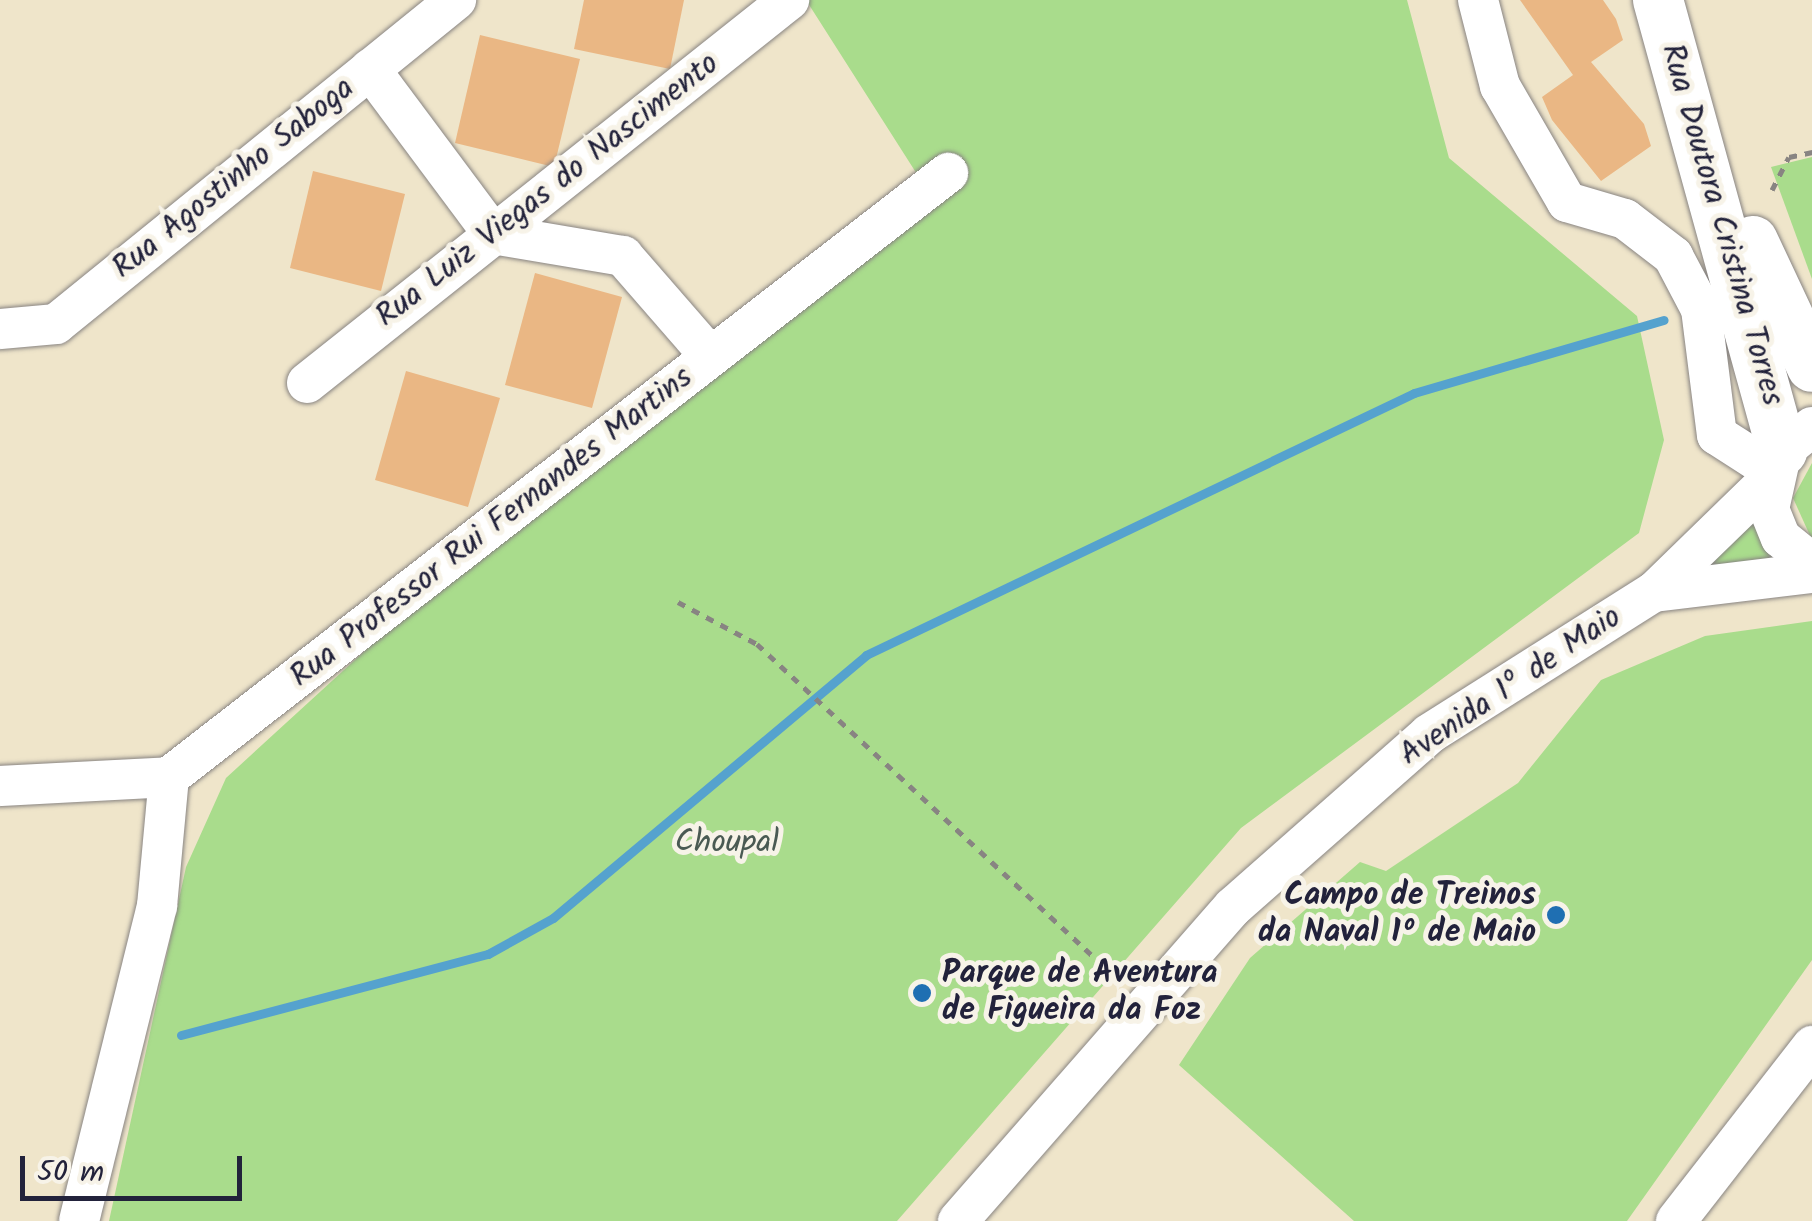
<!DOCTYPE html>
<meta charset="utf-8">
<style>
body{margin:0}
#map{position:relative;width:1812px;height:1221px;overflow:hidden;background:#efe5ca;font-family:Kalam,sans-serif}
div>[style]{position:absolute}
.green>*{inset:0;background:#a9dc8c}
.stream>*{height:9px;margin:-4.5px;padding:0 4.5px;transform-origin:4.5px;border-radius:4.5px;background:#55a2ce}
.building>*{inset:0;background:#eab784}
.path>*{height:5px;margin-top:-2.5px;transform-origin:0;background:repeating-linear-gradient(90deg,#888482 0 8px,transparent 0 16px)}
.roads{filter:drop-shadow(0 0 2px #888482) drop-shadow(0 0 2px #888482)}
.minor>*{height:40px;margin:-20px;padding:0 20px;transform-origin:20px;border-radius:20px;background:#fff}
.major>*{height:50px;margin:-25px;padding:0 25px;transform-origin:25px;border-radius:25px;background:#fff}
.dots>*{width:28px;height:28px;translate:-50% -50%;box-sizing:border-box;border:5px solid #f7f3e8;border-radius:50%}
span{translate:-50% -50%;white-space:nowrap;text-align:center;line-height:1.15;-webkit-text-stroke:10px #f7f3e8;paint-order:stroke}
.street-label{font-size:32px;color:#22223b}
.park-label{font-size:32px;color:#4a5a53}
.poi-label{font-size:32px;color:#22223b;font-weight:700}
.right{translate:-100% -50%;text-align:right}
.left{translate:0 -50%;text-align:left}
.scale{position:absolute;left:20px;top:1156px;width:222px;height:45px;box-sizing:border-box;border:5px solid #22223b;border-top:0;padding-left:12px;font-size:30px;line-height:35px;white-space:nowrap;color:#22223b;-webkit-text-stroke:8px #f7f3e8;paint-order:stroke}
</style>
<div id="map">
<div class="green">
<div style="clip-path:polygon(806px 0,1407px 0,1449px 158px,1637px 316px,1664px 440px,1639px 533px,1241px 828px,897px 1221px,109px 1221px,186px 867px,226px 778px,403px 616px,936px 204px)"></div>
<div style="clip-path:polygon(1812px 157px,1812px 279px,1771px 167px)"></div>
<div style="clip-path:polygon(1812px 463px,1812px 540px,1793px 498px)"></div>
<div style="clip-path:polygon(1759px 500px,1790px 567px,1672px 582px)"></div>
<div style="clip-path:polygon(1812px 621px,1812px 960px,1627px 1221px,1354px 1221px,1179px 1065px,1250px 958px,1360px 862px,1386px 871px,1518px 783px,1601px 680px,1705px 636px)"></div>
</div>
<div class="stream">
<div style="left:181px;top:1035px;width:318px;rotate:-14.8deg"></div>
<div style="left:488px;top:954px;width:74px;rotate:-29deg"></div>
<div style="left:553px;top:918px;width:409px;rotate:-40deg"></div>
<div style="left:866px;top:655px;width:607px;rotate:-25.55deg"></div>
<div style="left:1414px;top:393px;width:260px;rotate:-16.3deg"></div>
</div>
<div class="building">
<div style="clip-path:polygon(584px 0,684px 0,670px 69px,574px 49px)"></div>
<div style="clip-path:polygon(1520px 0,1603px 0,1616px 19px,1623px 40px,1591px 62px,1644px 124px,1651px 146px,1601px 181px,1552px 120px,1542px 97px,1573px 75px)"></div>
<div style="clip-path:polygon(480px 35px,580px 59px,554px 167px,455px 143px)"></div>
<div style="clip-path:polygon(313px 171px,405px 194px,381px 291px,290px 268px)"></div>
<div style="clip-path:polygon(535px 273px,622px 297px,592px 408px,505px 385px)"></div>
<div style="clip-path:polygon(406px 371px,500px 398px,468px 507px,375px 480px)"></div>
</div>
<div class="path">
<div style="left:1772px;top:190px;width:37px;rotate:-63deg"></div>
<div style="left:1789px;top:157px;width:24px;rotate:-12deg"></div>
<div style="left:678px;top:602px;width:89px;rotate:28deg"></div>
<div style="left:757px;top:644px;width:474px;rotate:42.9deg"></div>
</div>
<div class="roads">
<div class="minor">
<div style="left:1478px;top:0;width:89px;rotate:75.7deg"></div>
<div style="left:1500px;top:86px;width:134px;rotate:60deg"></div>
<div style="left:1567px;top:202px;width:60px;rotate:16.3deg"></div>
<div style="left:1625px;top:219px;width:61px;rotate:37.6deg"></div>
<div style="left:1673px;top:256px;width:60px;rotate:62.2deg"></div>
<div style="left:1701px;top:309px;width:127px;rotate:82.8deg"></div>
<div style="left:1717px;top:435px;width:67px;rotate:32.7deg"></div>
<div style="left:370px;top:69px;width:206px;rotate:53.3deg"></div>
<div style="left:493px;top:234px;width:132px;rotate:9.6deg"></div>
<div style="left:623px;top:256px;width:133px;rotate:49deg"></div>
<div style="left:0;top:329px;width:56px;rotate:-5.1deg"></div>
<div style="left:56px;top:324px;width:515px;rotate:-39.01deg"></div>
<div style="left:307px;top:383px;width:616px;rotate:-38.47deg"></div>
<div style="left:1812px;top:427px;width:38px;rotate:141deg"></div>
<div style="left:1782px;top:451px;width:59px;rotate:102.6deg"></div>
<div style="left:1769px;top:509px;width:31px;rotate:68deg"></div>
<div style="left:1781px;top:538px;width:40px;rotate:39deg"></div>
<div style="left:1654px;top:592px;width:159px;rotate:-6.9deg"></div>
<div style="left:0;top:786px;width:169px;rotate:-3deg"></div>
<div style="left:169px;top:777px;width:986px;rotate:-37.79deg"></div>
<div style="left:79px;top:1221px;width:325px;rotate:-76.1deg"></div>
<div style="left:157px;top:906px;width:130px;rotate:-84.7deg"></div>
<div style="left:958px;top:1221px;width:417px;rotate:-48.8deg"></div>
<div style="left:1233px;top:907px;width:261px;rotate:-41.4deg"></div>
<div style="left:1429px;top:734px;width:266px;rotate:-32.3deg"></div>
<div style="left:1654px;top:592px;width:162px;rotate:-44.2deg"></div>
<div style="left:1676px;top:1221px;width:222px;rotate:-52.1deg"></div>
</div>
<div class="major">
<div style="left:1658px;top:0;width:468px;rotate:74.6deg"></div>
<div style="left:1753px;top:241px;width:139px;rotate:64.9deg"></div>
</div>
</div>
<div class="dots">
<div style="left:1556px;top:915px;background:#1f6fb2"></div>
<div style="left:922px;top:993px;background:#1f6fb2"></div>
</div>
<div class="street-label">
<span style="left:234px;top:179px;rotate:-39deg">Rua Agostinho Saboga</span>
<span style="left:548px;top:191px;rotate:-38deg">Rua Luiz Viegas do Nascimento</span>
<span style="left:1721px;top:225px;rotate:74deg">Rua Doutora Cristina Torres</span>
<span style="left:492px;top:528px;rotate:-38deg">Rua Professor Rui Fernandes Martins</span>
<span style="left:1511px;top:687px;rotate:-34deg">Avenida 1º de Maio</span>
</div>
<div class="park-label">
<span style="left:727px;top:843px">Choupal</span>
</div>
<div class="poi-label">
<span class="right" style="left:1536px;top:915px">Campo de Treinos<br>da Naval 1º de Maio</span>
<span class="left" style="left:942px;top:993px">Parque de Aventura<br>de Figueira da Foz</span>
</div>
<div class="scale">50 m</div>
</div>
